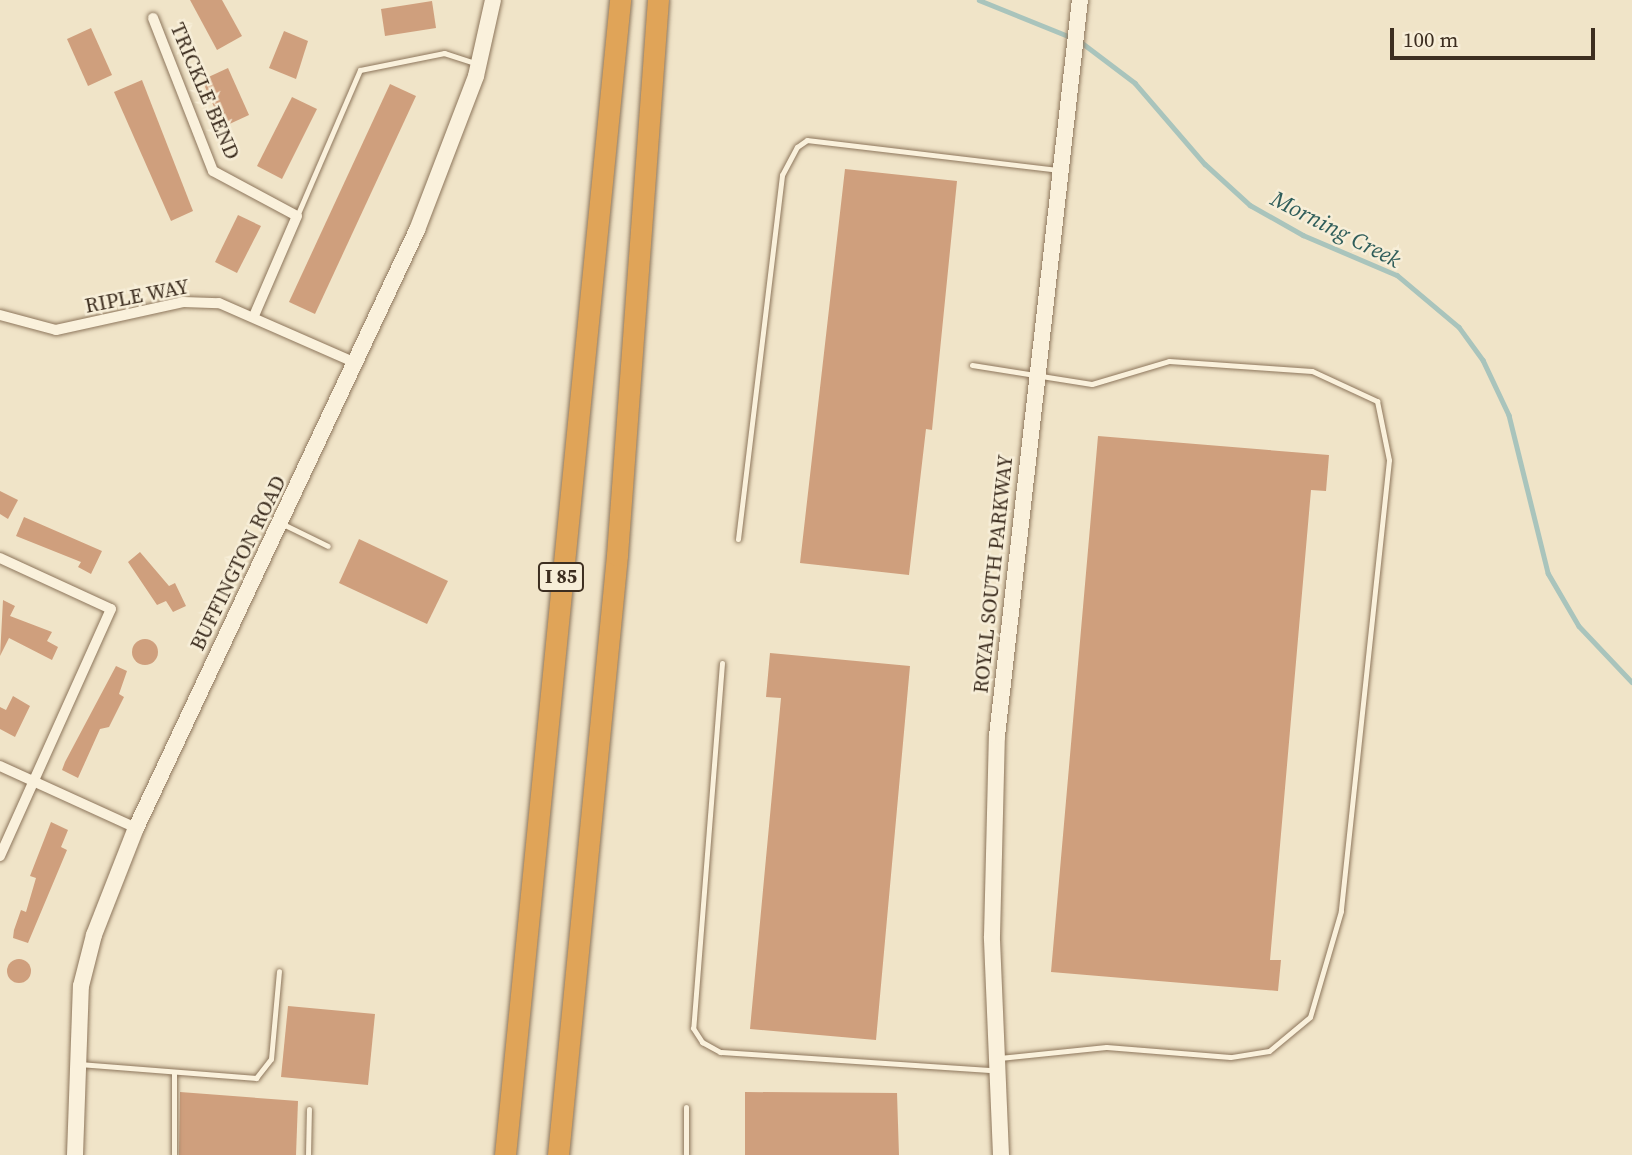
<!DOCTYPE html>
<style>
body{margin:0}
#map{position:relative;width:1632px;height:1155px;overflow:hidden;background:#f0e4c8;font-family:"Source Serif 4",serif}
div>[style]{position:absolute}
.stream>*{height:4.5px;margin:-2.25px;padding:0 2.25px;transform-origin:2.25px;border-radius:2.25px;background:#a9c4bc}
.building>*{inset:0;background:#cf9f7d}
.round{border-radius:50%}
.roads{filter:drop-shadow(0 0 2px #8d765c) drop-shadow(0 0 2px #8d765c)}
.lane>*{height:5px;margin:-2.5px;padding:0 2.5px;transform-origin:2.5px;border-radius:2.5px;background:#faf1dc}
.street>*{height:10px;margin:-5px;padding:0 5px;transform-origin:5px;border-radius:5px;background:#faf1dc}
.secondary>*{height:16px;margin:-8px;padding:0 8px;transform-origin:8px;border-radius:8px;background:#faf1dc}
.highway>*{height:21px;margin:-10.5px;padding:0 10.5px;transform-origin:10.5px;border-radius:10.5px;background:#e0a458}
span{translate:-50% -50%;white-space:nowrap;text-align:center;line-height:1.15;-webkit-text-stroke:5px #f7eed8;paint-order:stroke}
.shield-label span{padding:2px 5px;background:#f7eed8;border:2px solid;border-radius:5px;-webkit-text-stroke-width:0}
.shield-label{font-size:19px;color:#3d2e20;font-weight:700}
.street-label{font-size:21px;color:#3d2e20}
.water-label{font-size:23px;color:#2f5d5a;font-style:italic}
.scale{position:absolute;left:1390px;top:28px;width:205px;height:32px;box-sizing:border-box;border:4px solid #3d2e20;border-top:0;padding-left:9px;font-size:21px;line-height:24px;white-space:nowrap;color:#3d2e20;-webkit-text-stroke:5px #f7eed8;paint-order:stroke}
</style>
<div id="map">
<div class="stream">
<div style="left:979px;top:0;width:101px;rotate:22deg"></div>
<div style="left:1081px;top:42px;width:68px;rotate:37.2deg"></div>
<div style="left:1135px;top:83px;width:107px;rotate:49.2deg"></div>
<div style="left:1205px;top:164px;width:61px;rotate:42.3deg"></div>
<div style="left:1250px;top:205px;width:61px;rotate:29.5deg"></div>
<div style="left:1303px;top:235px;width:102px;rotate:23.1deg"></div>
<div style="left:1397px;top:275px;width:81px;rotate:40deg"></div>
<div style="left:1459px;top:327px;width:41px;rotate:54deg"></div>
<div style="left:1483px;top:360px;width:61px;rotate:64.7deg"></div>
<div style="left:1509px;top:415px;width:163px;rotate:76.1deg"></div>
<div style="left:1548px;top:573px;width:61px;rotate:59.7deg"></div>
<div style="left:1579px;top:626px;width:77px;rotate:46.6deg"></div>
</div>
<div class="building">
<div style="clip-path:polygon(190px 0,222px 0,242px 36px,217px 50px)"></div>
<div style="clip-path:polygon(432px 1px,436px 28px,385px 36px,381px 9px)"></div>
<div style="clip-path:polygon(91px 28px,112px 75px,88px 86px,67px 39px)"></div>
<div style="clip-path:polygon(284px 31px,308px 41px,296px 79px,269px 68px)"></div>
<div style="clip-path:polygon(228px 68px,249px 115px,223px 127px,202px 80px)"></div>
<div style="clip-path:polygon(142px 80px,193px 211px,171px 221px,114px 92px)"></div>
<div style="clip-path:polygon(390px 84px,416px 96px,315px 314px,289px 302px)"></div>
<div style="clip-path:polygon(292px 97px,317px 109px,282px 179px,257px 166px)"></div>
<div style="clip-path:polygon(845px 169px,957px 181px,932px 430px,926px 429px,909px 575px,800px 563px)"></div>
<div style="clip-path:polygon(238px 215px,261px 226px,237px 273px,215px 262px)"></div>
<div style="clip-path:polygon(1098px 436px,1329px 455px,1326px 491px,1311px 490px,1270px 960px,1281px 960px,1278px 991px,1051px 972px)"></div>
<div style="clip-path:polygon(0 491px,18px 500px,8px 519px,0 514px)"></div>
<div style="clip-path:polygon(24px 517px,102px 551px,91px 574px,78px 567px,81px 562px,16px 536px)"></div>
<div style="clip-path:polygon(359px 539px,448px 581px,427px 624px,339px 583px)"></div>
<div style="clip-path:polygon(140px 552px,169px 586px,175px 583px,186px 606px,173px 612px,166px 601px,157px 605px,128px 562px)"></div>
<div style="clip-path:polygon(3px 600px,15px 606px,10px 616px,52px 632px,47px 641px,58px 647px,52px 660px,9px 638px,0 656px)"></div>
<div class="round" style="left:132px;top:639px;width:26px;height:26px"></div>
<div style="clip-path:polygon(770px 653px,910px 666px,876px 1040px,750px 1029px,781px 698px,766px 697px)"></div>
<div style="clip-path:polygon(116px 666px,127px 671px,119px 694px,124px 697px,109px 727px,100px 729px,78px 778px,62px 770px,65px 762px)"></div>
<div style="clip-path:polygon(13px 696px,30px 706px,15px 737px,0 729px,0 707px,6px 710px)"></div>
<div style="clip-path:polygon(51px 822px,68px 830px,61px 847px,67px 850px,28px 943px,13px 938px,14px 930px,21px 910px,26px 912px,36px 878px,30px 876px)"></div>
<div class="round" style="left:7px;top:959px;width:24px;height:24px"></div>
<div style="clip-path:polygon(288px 1006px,375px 1014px,368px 1085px,281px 1077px)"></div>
<div style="clip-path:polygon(180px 1092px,298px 1101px,296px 1155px,179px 1155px)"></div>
<div style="clip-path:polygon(745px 1092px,897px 1093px,899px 1155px,745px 1155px)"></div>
</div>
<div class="roads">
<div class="lane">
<div style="left:297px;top:216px;width:159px;rotate:-66.7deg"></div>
<div style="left:360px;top:70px;width:86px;rotate:-11.4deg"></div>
<div style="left:444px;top:53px;width:36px;rotate:18deg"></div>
<div style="left:972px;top:365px;width:121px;rotate:9deg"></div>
<div style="left:1092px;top:384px;width:80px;rotate:-16.6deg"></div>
<div style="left:1169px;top:361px;width:143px;rotate:4deg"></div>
<div style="left:1312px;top:371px;width:72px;rotate:24.8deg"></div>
<div style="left:1377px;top:401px;width:60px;rotate:78.5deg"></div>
<div style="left:1389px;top:460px;width:454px;rotate:96.1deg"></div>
<div style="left:1341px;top:911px;width:110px;rotate:106.3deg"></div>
<div style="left:1310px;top:1017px;width:53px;rotate:140.3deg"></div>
<div style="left:1269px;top:1051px;width:39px;rotate:171deg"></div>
<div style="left:1230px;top:1057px;width:124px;rotate:-175.4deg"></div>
<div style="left:1106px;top:1047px;width:107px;rotate:174.1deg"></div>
<div style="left:281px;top:523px;width:52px;rotate:26.1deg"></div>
<div style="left:738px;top:539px;width:367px;rotate:-83.1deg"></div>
<div style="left:782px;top:175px;width:32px;rotate:-62deg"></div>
<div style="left:797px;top:147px;width:12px;rotate:-35deg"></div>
<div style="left:807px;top:140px;width:252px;rotate:6.8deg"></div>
<div style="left:722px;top:663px;width:366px;rotate:94.5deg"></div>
<div style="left:693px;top:1028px;width:17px;rotate:57deg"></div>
<div style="left:702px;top:1042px;width:21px;rotate:29deg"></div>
<div style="left:720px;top:1052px;width:275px;rotate:3.8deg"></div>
<div style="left:79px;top:1064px;width:178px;rotate:4.5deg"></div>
<div style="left:256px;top:1078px;width:24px;rotate:-52deg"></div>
<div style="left:271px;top:1059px;width:88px;rotate:-84.8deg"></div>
<div style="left:686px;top:1107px;width:48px;rotate:90deg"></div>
<div style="left:174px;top:1155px;width:83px;rotate:-90deg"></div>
<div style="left:308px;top:1155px;width:46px;rotate:-88.8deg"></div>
</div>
<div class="street">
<div style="left:153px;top:18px;width:164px;rotate:68.6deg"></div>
<div style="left:213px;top:171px;width:95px;rotate:28.2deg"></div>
<div style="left:297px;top:216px;width:109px;rotate:113.3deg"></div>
<div style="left:0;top:315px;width:58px;rotate:15deg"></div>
<div style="left:56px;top:330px;width:130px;rotate:-12.4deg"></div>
<div style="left:183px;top:302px;width:36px;rotate:2deg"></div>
<div style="left:219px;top:303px;width:150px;rotate:23.7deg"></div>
<div style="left:0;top:558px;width:122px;rotate:24.7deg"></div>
<div style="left:111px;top:609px;width:271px;rotate:114.2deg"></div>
<div style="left:0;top:766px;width:149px;rotate:24.5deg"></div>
</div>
<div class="secondary">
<div style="left:75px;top:1155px;width:169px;rotate:-88deg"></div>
<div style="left:81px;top:986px;width:53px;rotate:-75.7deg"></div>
<div style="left:94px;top:935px;width:115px;rotate:-68.6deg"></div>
<div style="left:136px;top:828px;width:661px;rotate:-64.83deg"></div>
<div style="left:417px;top:230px;width:165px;rotate:-69deg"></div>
<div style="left:476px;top:76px;width:78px;rotate:-77.4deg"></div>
<div style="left:1001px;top:1155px;width:219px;rotate:-92.4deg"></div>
<div style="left:992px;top:936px;width:200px;rotate:-88.6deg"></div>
<div style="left:997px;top:736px;width:741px;rotate:-83.57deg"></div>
</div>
<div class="highway">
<div style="left:505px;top:1155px;width:1161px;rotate:-84.31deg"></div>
<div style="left:558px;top:1155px;width:603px;rotate:-84.38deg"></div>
<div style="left:617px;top:555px;width:557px;rotate:-85.78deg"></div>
</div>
</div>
<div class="shield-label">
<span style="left:561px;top:577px">I 85</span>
</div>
<div class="street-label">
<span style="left:205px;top:91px;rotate:67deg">TRICKLE BEND</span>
<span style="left:137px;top:296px;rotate:-11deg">RIPLE WAY</span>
<span style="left:238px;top:563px;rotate:-64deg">BUFFINGTON ROAD</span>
<span style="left:993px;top:574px;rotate:-84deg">ROYAL SOUTH PARKWAY</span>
</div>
<div class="water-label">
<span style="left:1336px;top:229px;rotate:27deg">Morning Creek</span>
</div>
<div class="scale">100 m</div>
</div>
